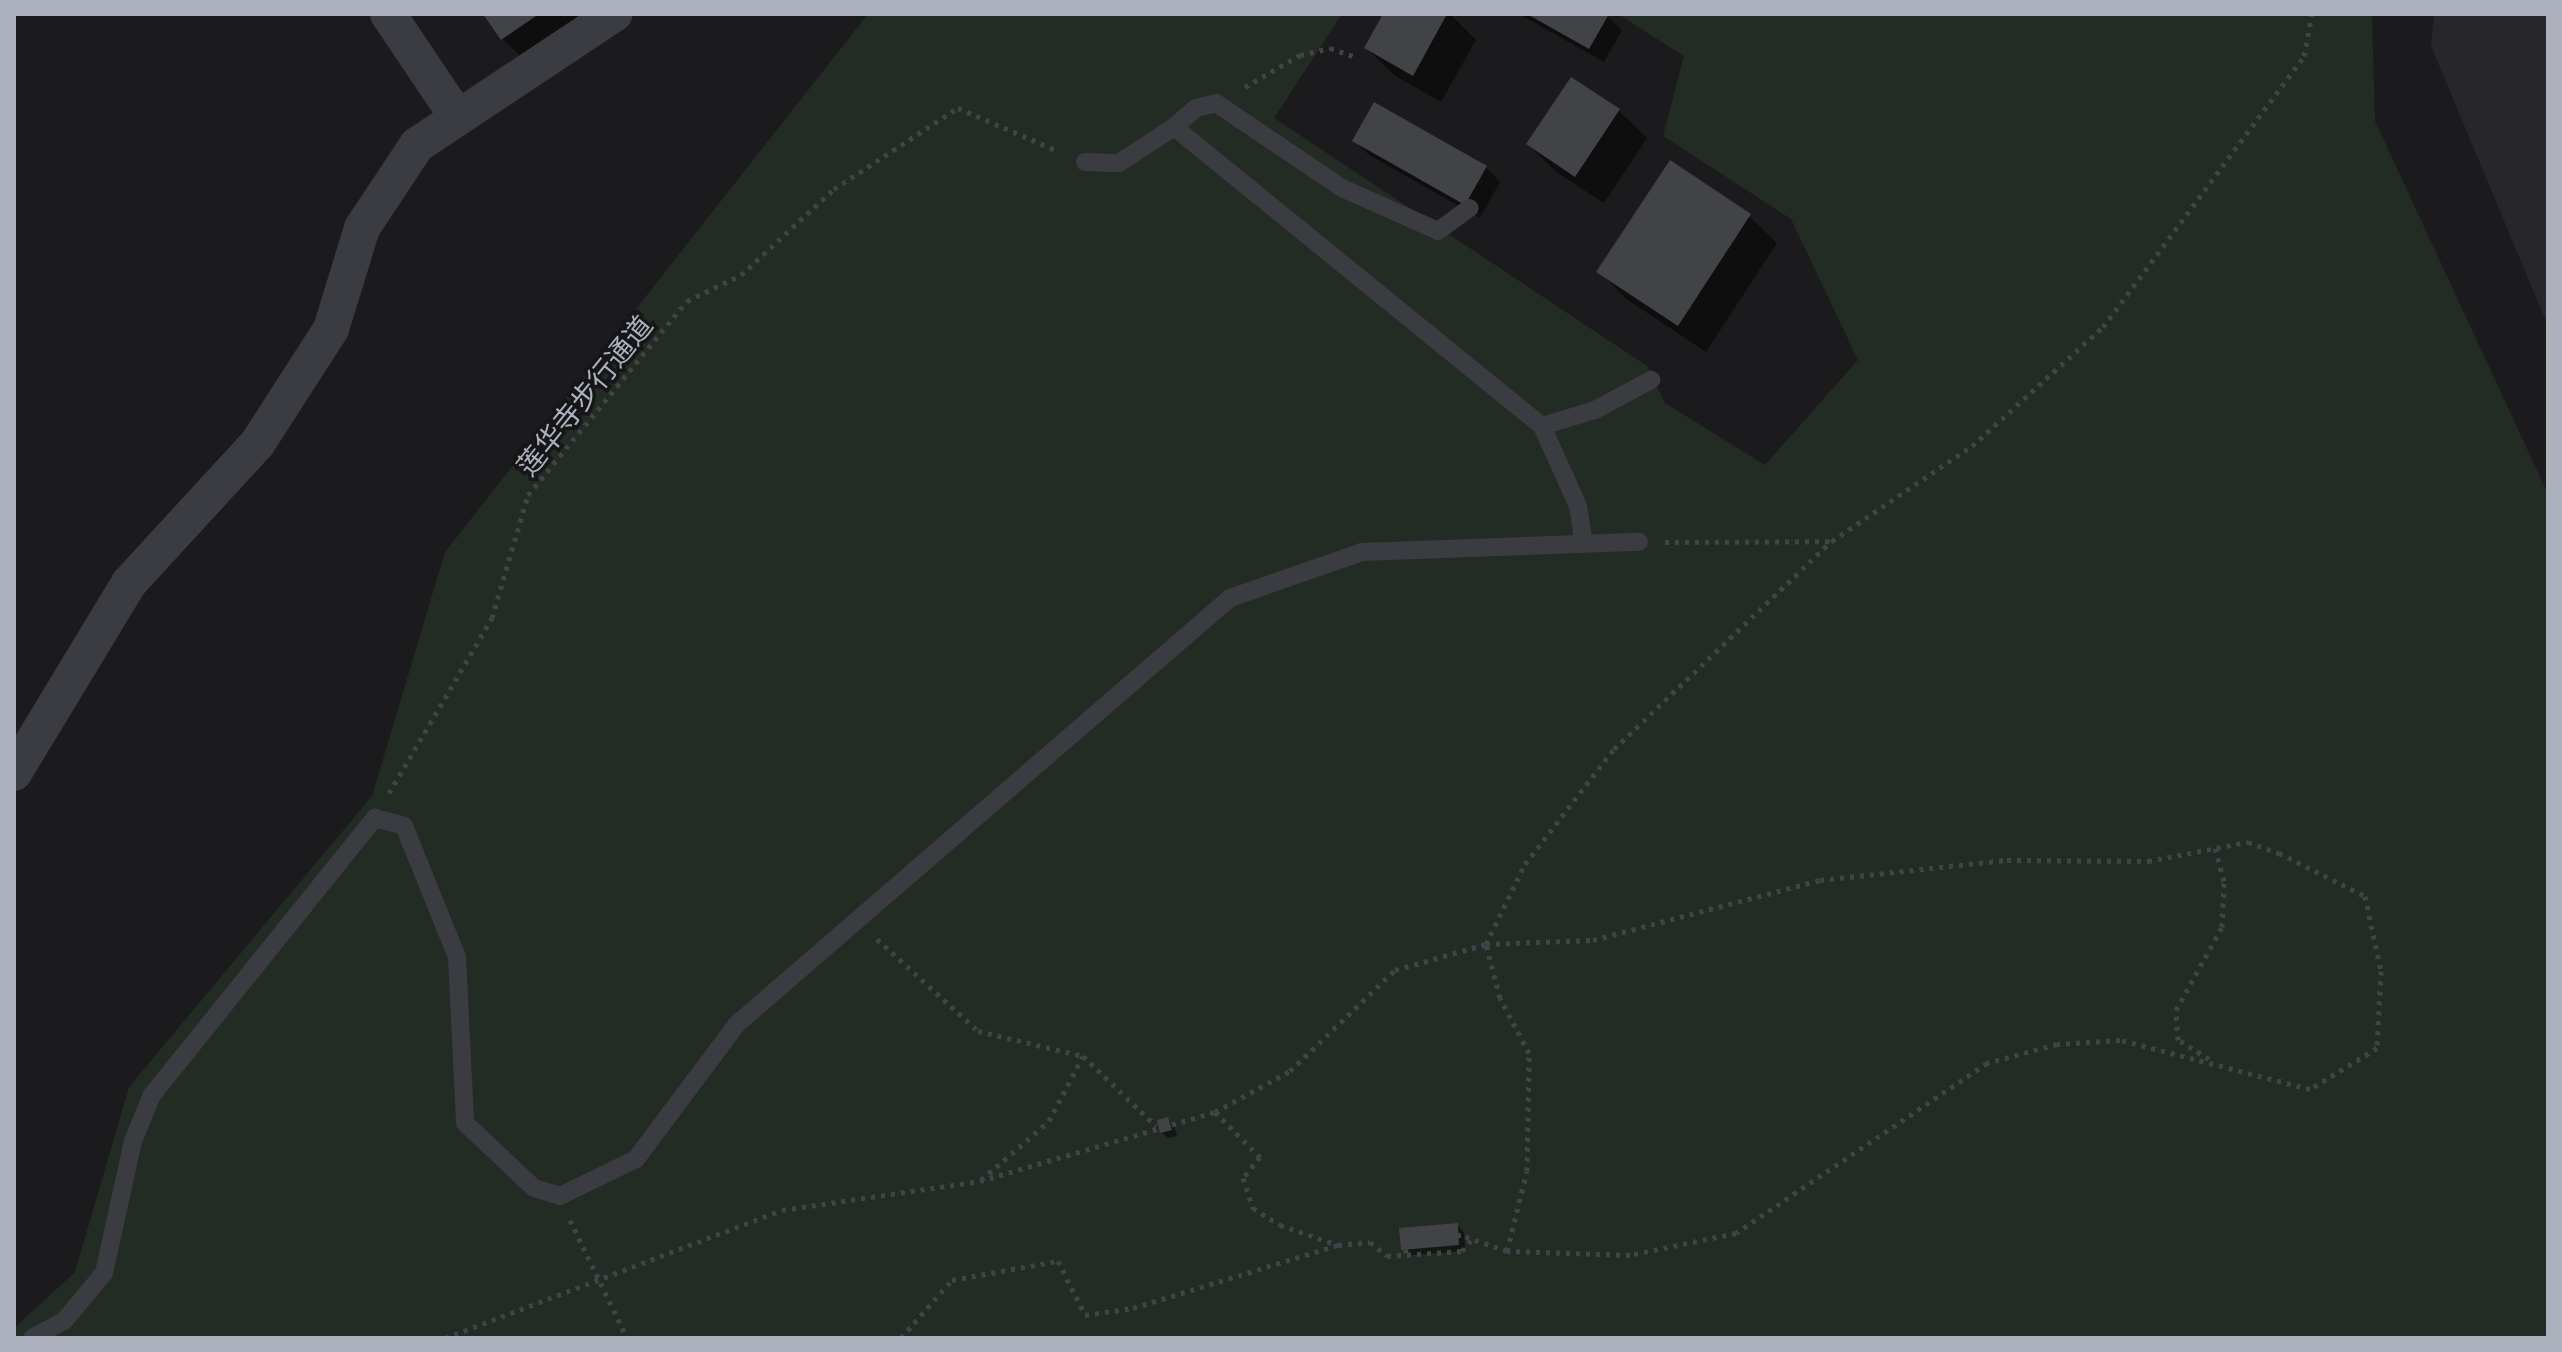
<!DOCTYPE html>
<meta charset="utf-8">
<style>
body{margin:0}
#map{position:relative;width:2562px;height:1352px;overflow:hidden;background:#1b1b1d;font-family:"Exo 2","Noto Sans SC",sans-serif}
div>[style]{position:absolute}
.built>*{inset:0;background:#27262a}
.green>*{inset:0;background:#222c24}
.shadow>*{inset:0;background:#0007}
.building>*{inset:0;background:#424347}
.path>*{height:5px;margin-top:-2.5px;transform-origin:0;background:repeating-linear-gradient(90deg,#414349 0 4px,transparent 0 10px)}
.service>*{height:18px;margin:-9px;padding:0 9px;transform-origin:9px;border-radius:9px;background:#3b3c42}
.minor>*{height:36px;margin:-18px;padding:0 18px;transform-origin:18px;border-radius:18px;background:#3b3c42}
span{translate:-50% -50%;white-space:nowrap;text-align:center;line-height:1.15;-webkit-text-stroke:7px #161518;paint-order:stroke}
.street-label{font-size:28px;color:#adb1bd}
.frame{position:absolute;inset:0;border:16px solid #adb1bd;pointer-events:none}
</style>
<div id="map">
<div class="built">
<div style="clip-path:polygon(2434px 14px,2548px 14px,2548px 326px,2431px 46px)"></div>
</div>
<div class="green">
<div style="clip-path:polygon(868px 14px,1342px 14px,1274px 118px,1647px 366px,1665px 403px,1765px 465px,1858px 360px,1791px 219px,1663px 136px,1684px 56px,1618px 14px,2372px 14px,2375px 121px,2548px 494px,2548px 1338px,14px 1338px,14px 1328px,75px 1272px,129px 1087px,372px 796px,445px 552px)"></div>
</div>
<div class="shadow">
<div style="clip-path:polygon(486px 14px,632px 14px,540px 76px,502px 38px)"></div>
<div style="clip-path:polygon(1385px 14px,1450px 14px,1476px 40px,1441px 102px,1394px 75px,1366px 48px)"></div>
<div style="clip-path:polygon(1519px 14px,1605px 14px,1622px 30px,1604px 62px)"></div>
<div style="clip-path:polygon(1619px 111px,1647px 138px,1604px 203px,1556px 172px,1528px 144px)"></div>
<div style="clip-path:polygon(1355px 140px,1486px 167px,1500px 182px,1480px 218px,1369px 155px)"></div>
<div style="clip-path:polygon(1749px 216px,1777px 243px,1706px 352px,1626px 299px,1599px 271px)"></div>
<div style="clip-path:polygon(1168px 1120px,1174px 1126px,1177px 1136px,1168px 1138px,1161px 1132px)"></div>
<div style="clip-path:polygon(1457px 1225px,1464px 1232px,1465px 1251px,1410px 1255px,1403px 1249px)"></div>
</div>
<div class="building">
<div style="clip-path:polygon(483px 14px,539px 14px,501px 40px)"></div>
<div style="clip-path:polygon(1383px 14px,1447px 14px,1413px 76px,1364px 48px)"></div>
<div style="clip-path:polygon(1527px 14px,1609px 14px,1589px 49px)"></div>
<div style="clip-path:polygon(1571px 77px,1620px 109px,1575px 177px,1526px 144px)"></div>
<div style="clip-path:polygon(1374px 102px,1487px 166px,1465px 205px,1352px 141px)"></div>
<div style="clip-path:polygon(1670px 160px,1751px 214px,1678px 326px,1596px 272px)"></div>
<div style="clip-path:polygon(1168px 1117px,1172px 1130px,1160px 1133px,1157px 1120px)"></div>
<div style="clip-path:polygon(1458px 1223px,1459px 1245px,1401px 1250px,1399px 1228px)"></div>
</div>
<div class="path">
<div style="left:1245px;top:87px;width:64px;rotate:-30.2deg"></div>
<div style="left:1300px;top:55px;width:31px;rotate:-13deg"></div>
<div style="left:1330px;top:48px;width:24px;rotate:19deg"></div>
<div style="left:1665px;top:542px;width:166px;rotate:-0.3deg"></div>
<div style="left:389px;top:793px;width:203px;rotate:-59.5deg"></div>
<div style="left:492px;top:618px;width:128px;rotate:-73.7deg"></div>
<div style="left:528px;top:495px;width:251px;rotate:-50.7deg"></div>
<div style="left:687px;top:301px;width:60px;rotate:-25.7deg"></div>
<div style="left:741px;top:275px;width:127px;rotate:-42.8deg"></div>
<div style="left:834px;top:189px;width:148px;rotate:-33.2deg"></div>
<div style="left:958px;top:108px;width:109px;rotate:23.3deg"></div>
<div style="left:877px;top:939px;width:137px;rotate:42.3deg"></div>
<div style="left:978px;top:1031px;width:108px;rotate:13.4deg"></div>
<div style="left:1083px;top:1056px;width:101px;rotate:43.8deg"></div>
<div style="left:2209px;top:1059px;width:36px;rotate:-148deg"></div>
<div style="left:2178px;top:1040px;width:30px;rotate:-94deg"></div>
<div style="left:2176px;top:1010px;width:95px;rotate:-61deg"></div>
<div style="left:2222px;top:927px;width:46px;rotate:-87.5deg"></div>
<div style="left:2224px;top:881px;width:34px;rotate:-105deg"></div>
<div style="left:1215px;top:1112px;width:64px;rotate:45deg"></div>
<div style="left:1260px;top:1157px;width:27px;rotate:129deg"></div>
<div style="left:1243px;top:1178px;width:32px;rotate:72deg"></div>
<div style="left:1253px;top:1208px;width:32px;rotate:32deg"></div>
<div style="left:1280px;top:1225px;width:61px;rotate:19deg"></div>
<div style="left:1338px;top:1245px;width:32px;rotate:-5deg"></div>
<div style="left:1370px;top:1242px;width:22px;rotate:39deg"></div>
<div style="left:1387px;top:1256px;width:75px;rotate:-3.8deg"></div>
<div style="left:1462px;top:1251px;width:14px;rotate:-51deg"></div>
<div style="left:981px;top:1180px;width:90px;rotate:-40.9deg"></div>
<div style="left:1049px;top:1121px;width:73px;rotate:-62.4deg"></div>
<div style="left:570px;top:1220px;width:131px;rotate:64.2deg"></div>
<div style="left:1507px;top:1251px;width:82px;rotate:-76deg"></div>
<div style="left:1527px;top:1171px;width:118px;rotate:-89deg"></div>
<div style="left:1529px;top:1053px;width:62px;rotate:-117.8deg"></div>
<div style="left:1500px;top:998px;width:56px;rotate:-104.5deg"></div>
<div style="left:1486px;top:944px;width:89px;rotate:-64deg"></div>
<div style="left:1525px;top:864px;width:145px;rotate:-52.3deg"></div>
<div style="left:1614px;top:749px;width:301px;rotate:-43.7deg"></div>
<div style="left:1832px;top:541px;width:169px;rotate:-34.2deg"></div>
<div style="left:1972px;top:446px;width:177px;rotate:-42.3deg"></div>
<div style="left:2103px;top:327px;width:337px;rotate:-53.4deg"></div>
<div style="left:2304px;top:56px;width:43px;rotate:-79.2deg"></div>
<div style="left:445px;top:1338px;width:360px;rotate:-20.8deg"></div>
<div style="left:782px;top:1210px;width:200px;rotate:-8.3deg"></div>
<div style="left:980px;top:1181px;width:245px;rotate:-16.4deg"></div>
<div style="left:1215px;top:1112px;width:85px;rotate:-28.7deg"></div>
<div style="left:1290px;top:1071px;width:146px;rotate:-43.9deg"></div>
<div style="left:1395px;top:970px;width:95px;rotate:-15.9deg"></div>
<div style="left:1486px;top:944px;width:107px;rotate:-2.1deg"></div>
<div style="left:1593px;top:940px;width:235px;rotate:-14.8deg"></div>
<div style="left:1820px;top:880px;width:188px;rotate:-6.1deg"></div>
<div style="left:2007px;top:860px;width:141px;rotate:0.4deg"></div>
<div style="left:2148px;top:861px;width:102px;rotate:-10.8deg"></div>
<div style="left:2248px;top:842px;width:33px;rotate:20deg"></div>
<div style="left:2279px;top:853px;width:96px;rotate:26.6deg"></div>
<div style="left:2365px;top:896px;width:77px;rotate:78deg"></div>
<div style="left:2381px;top:971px;width:77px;rotate:93deg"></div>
<div style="left:2377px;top:1048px;width:79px;rotate:148.5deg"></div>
<div style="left:2310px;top:1089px;width:196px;rotate:-165.5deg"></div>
<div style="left:2120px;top:1040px;width:63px;rotate:176.4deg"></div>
<div style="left:2057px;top:1044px;width:73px;rotate:164.8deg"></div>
<div style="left:1987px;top:1063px;width:303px;rotate:145.9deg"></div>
<div style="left:1736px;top:1233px;width:108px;rotate:168.3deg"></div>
<div style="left:1630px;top:1255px;width:123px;rotate:-178.1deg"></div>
<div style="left:1507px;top:1251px;width:49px;rotate:-160.8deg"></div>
<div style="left:1461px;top:1235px;width:56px;rotate:175.9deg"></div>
<div style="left:1405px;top:1239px;width:16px;rotate:86deg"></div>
<div style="left:901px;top:1338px;width:77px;rotate:-48.7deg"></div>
<div style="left:952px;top:1280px;width:108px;rotate:-10.2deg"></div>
<div style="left:1058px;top:1261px;width:60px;rotate:63.4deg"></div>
<div style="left:1085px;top:1315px;width:49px;rotate:-8.3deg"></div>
<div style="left:1133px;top:1308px;width:214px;rotate:-17.1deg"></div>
</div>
<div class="service">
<div style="left:1174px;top:127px;width:29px;rotate:-41deg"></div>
<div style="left:1196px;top:108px;width:21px;rotate:-14deg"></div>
<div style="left:1216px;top:103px;width:152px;rotate:34deg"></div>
<div style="left:1342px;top:188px;width:105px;rotate:24.1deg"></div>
<div style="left:1438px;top:231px;width:39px;rotate:-36deg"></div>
<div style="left:1085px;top:162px;width:34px;rotate:2deg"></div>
<div style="left:1119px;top:163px;width:66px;rotate:-33.2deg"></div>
<div style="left:1174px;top:127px;width:474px;rotate:39.1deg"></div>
<div style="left:1542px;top:426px;width:88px;rotate:65.8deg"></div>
<div style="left:1578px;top:506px;width:36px;rotate:81deg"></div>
<div style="left:1542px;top:426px;width:55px;rotate:-16.8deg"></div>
<div style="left:1595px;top:410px;width:64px;rotate:-28.2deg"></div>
<div style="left:32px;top:1338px;width:36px;rotate:-28deg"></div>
<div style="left:64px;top:1321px;width:62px;rotate:-50.2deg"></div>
<div style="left:104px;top:1273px;width:135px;rotate:-77.6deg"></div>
<div style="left:133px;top:1141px;width:50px;rotate:-67.6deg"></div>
<div style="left:152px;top:1095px;width:356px;rotate:-51.2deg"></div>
<div style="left:375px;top:818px;width:30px;rotate:15deg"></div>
<div style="left:404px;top:826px;width:141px;rotate:68deg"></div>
<div style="left:457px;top:957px;width:166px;rotate:87.2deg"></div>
<div style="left:465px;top:1123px;width:95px;rotate:43.3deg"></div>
<div style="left:534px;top:1188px;width:27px;rotate:17deg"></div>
<div style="left:560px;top:1196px;width:85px;rotate:-26deg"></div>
<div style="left:636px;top:1159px;width:169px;rotate:-53.2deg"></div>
<div style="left:737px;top:1024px;width:652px;rotate:-40.83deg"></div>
<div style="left:1230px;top:598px;width:140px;rotate:-19.2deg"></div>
<div style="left:1362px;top:552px;width:277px;rotate:-2.1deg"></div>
</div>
<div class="minor">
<div style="left:388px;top:14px;width:125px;rotate:56.1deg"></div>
<div style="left:14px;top:773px;width:222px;rotate:-58.8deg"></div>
<div style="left:129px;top:583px;width:189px;rotate:-47.4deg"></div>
<div style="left:257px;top:444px;width:137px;rotate:-57.2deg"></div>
<div style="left:331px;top:329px;width:106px;rotate:-72.9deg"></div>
<div style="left:362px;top:228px;width:100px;rotate:-56.5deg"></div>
<div style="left:417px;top:145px;width:237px;rotate:-33.6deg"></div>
</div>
<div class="street-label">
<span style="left:584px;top:395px;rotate:-51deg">莲华寺步行通道</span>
</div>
<div class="frame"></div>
</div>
